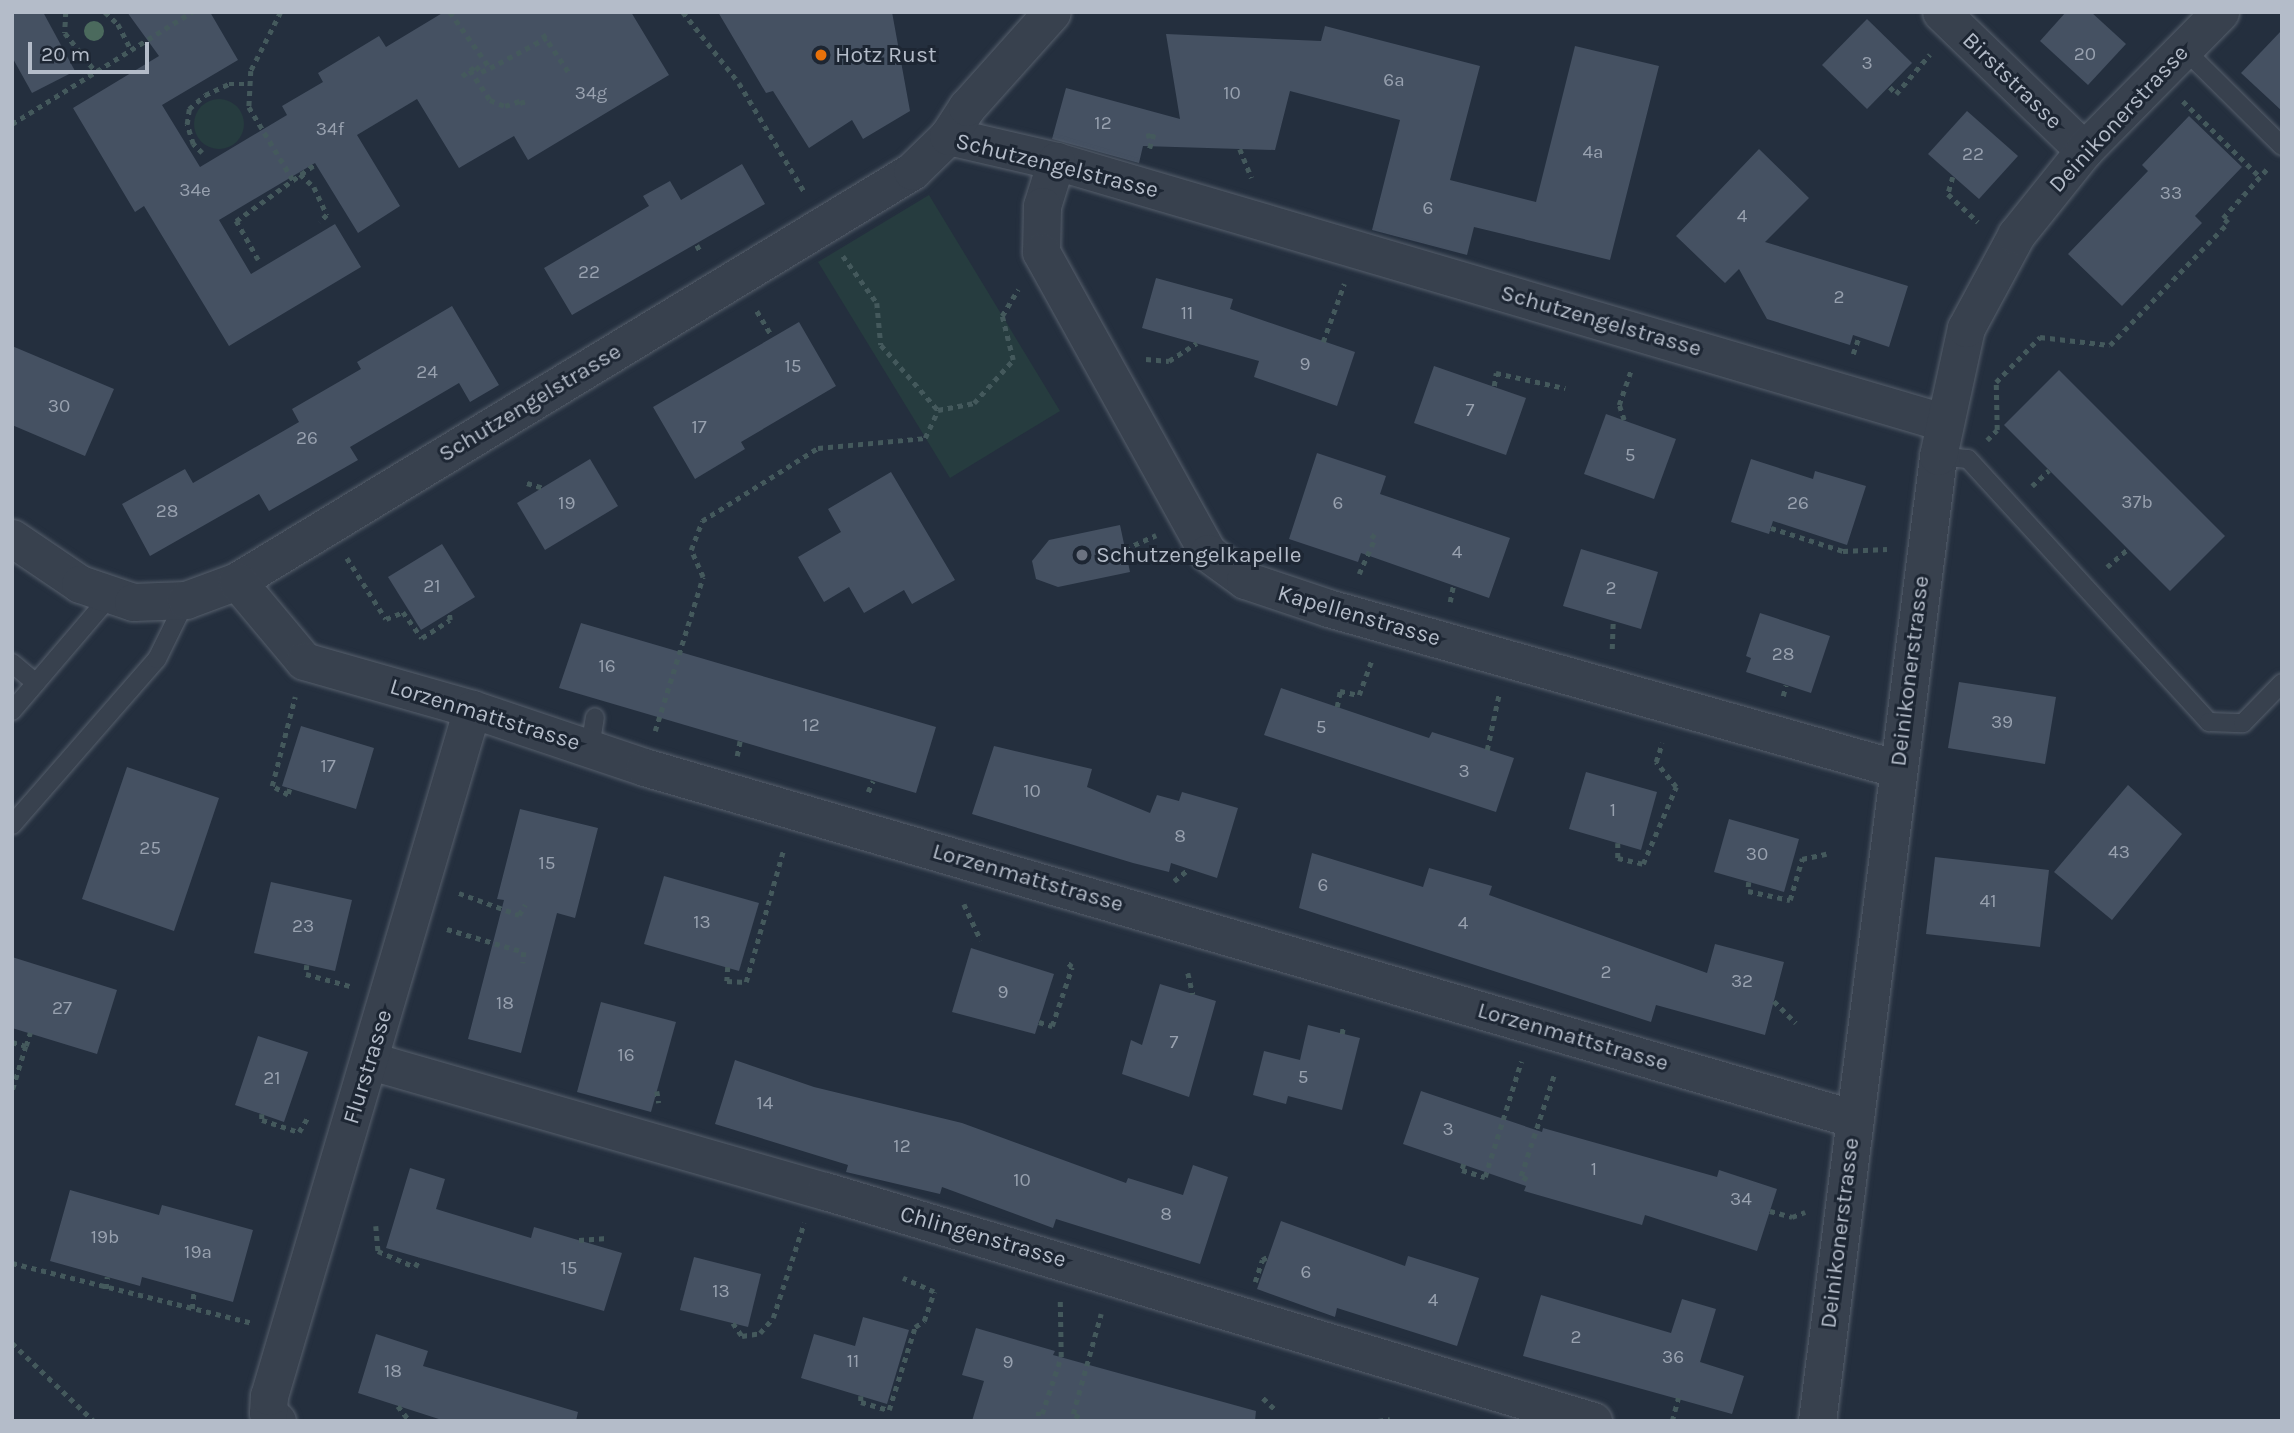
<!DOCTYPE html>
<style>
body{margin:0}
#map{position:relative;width:2294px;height:1433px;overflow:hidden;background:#242f3e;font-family:Karla,sans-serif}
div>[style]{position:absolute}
.green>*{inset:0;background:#263c3f}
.round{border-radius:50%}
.building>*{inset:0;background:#455162}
.path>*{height:4.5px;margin-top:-2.25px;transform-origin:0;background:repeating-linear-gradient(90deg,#44595c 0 5px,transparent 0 10px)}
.roads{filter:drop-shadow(0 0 2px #565f6c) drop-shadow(0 0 2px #565f6c)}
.lane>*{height:18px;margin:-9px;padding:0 9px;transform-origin:9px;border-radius:9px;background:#38414e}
.street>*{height:37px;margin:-18.5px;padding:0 18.5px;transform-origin:18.5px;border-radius:18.5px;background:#38414e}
.trees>*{width:20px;height:20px;margin:-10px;border-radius:50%;background:#4b6a5d}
.dots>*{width:19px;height:19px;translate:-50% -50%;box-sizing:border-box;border:4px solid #1d2633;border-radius:50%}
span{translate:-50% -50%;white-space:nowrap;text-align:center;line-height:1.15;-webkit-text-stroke:6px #1d2633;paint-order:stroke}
.number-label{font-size:19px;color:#98a1af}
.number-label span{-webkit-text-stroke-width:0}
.poi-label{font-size:23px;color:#b4bcc9}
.left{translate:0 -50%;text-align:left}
.street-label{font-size:23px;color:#b4bcc9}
.frame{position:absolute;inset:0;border:14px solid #b4bcc9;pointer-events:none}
.scale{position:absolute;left:28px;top:42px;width:121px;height:32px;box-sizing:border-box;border:4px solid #b4bcc9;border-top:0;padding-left:9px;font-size:21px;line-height:24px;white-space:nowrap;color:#b4bcc9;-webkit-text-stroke:5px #1d2633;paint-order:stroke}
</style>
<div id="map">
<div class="green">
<div class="round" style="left:194px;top:99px;width:50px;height:50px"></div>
<div style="clip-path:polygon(929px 195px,1060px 411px,950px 478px,818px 262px)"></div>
</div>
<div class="building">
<div style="clip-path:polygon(12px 12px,43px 12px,75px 71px,32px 93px,12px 57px)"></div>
<div style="clip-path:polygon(127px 12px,210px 12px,238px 60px,162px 105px,200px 167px,287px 115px,282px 106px,323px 82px,318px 73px,379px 36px,386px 47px,444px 12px,631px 12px,669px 75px,528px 160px,514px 136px,459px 168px,417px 99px,357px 135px,400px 206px,358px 233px,315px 163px,219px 220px,251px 274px,335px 224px,361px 267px,229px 346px,144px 206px,135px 212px,73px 108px,159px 56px)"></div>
<div style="clip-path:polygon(718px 12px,892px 12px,910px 111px,863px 139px,852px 120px,809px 148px,773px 91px,766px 93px)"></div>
<div style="clip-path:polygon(2066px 12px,2091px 12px,2126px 44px,2088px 85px,2040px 41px)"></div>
<div style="clip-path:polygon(1867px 19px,1912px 63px,1867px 109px,1822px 65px)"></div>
<div style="clip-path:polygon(1325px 26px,1480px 66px,1450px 180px,1536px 202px,1575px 46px,1659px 66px,1610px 260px,1474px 227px,1467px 255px,1372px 230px,1400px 120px,1290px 91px,1275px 150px,1143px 146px,1139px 163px,1052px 139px,1066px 88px,1180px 119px,1166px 34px,1321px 41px)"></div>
<div style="clip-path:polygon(2282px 30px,2282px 111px,2241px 73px)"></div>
<div style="clip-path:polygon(1967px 111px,2018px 156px,1979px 199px,1928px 154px)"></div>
<div style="clip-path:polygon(2189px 116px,2242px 167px,2195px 216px,2202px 223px,2122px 306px,2068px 254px,2148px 171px,2142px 165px)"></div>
<div style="clip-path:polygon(1759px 149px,1809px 198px,1765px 242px,1908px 286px,1889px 347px,1853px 335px,1850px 345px,1767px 319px,1739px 269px,1725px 283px,1676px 236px)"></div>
<div style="clip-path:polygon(742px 164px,765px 204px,572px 315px,544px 268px,649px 206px,643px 196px,670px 181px,681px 200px)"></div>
<div style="clip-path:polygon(1156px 278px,1233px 299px,1230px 309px,1355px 352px,1337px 406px,1254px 377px,1259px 361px,1142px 328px)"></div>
<div style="clip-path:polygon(452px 306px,499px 385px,470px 402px,459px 383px,350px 447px,358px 460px,269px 511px,259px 494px,150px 556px,122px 504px,185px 469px,193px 483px,299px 422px,292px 409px,361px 369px,357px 362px)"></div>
<div style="clip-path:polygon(799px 322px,836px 386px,741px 442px,745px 449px,695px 479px,653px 407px)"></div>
<div style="clip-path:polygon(12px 346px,114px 389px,85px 456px,12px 425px)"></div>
<div style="clip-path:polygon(1434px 366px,1526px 398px,1506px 455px,1414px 423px)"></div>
<div style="clip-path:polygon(2059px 370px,2225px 536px,2170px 591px,2004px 425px)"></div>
<div style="clip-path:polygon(1606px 414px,1676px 439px,1654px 499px,1584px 474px)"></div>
<div style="clip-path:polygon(1317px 453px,1386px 476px,1380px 494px,1510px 538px,1489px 598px,1361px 553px,1358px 562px,1289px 539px)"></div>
<div style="clip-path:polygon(590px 459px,618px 506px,545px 550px,517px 503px)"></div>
<div style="clip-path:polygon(1751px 459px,1813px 479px,1815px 471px,1866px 486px,1847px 545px,1773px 521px,1769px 534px,1731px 522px)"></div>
<div style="clip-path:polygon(891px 472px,955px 580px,912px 604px,904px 590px,864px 613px,849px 587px,824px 602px,798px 557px,841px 532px,828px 509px)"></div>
<div style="clip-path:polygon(1120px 525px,1130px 572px,1058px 587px,1036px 579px,1032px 561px,1049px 540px)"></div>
<div style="clip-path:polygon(442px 544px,475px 597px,421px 630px,388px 577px)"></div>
<div style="clip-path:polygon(1581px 549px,1658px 572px,1641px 629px,1563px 606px)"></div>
<div style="clip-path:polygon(1760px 613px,1830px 636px,1811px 693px,1746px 672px,1751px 658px,1746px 656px)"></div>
<div style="clip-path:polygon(581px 623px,936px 727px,916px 793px,559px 688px)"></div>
<div style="clip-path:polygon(1959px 682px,2056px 697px,2045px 764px,1948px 748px)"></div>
<div style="clip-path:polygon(1281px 688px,1429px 738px,1432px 732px,1514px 758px,1496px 812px,1264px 735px)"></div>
<div style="clip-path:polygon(301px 726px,374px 748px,356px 809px,282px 786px)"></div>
<div style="clip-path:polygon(994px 746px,1092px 769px,1087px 787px,1150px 813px,1157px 795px,1179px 801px,1182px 792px,1238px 808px,1217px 878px,1171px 863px,1169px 872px,1133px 863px,972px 814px)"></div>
<div style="clip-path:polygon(127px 767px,219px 798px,174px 931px,82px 899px)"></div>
<div style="clip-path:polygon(1586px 772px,1657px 792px,1641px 850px,1569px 829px)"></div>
<div style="clip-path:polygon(2128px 785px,2182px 834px,2112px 920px,2054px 872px)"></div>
<div style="clip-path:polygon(520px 809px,598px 828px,575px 918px,557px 913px,521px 1053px,468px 1039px,504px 900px,497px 899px)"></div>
<div style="clip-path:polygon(1729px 819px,1799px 839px,1784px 892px,1714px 872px)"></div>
<div style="clip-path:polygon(1312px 853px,1423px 887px,1429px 868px,1492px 886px,1489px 895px,1707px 973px,1715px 944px,1784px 962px,1765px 1035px,1656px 1005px,1651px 1022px,1299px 908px)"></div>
<div style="clip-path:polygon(1935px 857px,2049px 870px,2040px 947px,1926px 934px)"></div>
<div style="clip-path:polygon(664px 876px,759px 903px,739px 971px,644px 944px)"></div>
<div style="clip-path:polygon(271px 882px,352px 900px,335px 971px,254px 953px)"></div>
<div style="clip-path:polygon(971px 948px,1054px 974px,1035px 1034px,952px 1012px)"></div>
<div style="clip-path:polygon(12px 957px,117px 990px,97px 1054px,12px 1028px)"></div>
<div style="clip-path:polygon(1160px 984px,1216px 1001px,1189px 1097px,1122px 1074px,1131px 1040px,1142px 1045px)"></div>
<div style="clip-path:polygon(601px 1002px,676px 1022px,651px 1112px,577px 1092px)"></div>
<div style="clip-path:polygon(1308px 1025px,1360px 1038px,1342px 1110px,1288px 1096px,1286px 1104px,1253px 1095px,1264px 1051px,1300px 1060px)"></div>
<div style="clip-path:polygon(258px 1036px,308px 1052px,284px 1122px,235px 1105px)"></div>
<div style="clip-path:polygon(735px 1060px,814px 1087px,962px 1123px,1126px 1183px,1128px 1178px,1183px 1195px,1193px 1165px,1228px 1177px,1200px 1264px,1056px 1219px,1053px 1228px,942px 1187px,940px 1194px,846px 1172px,848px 1165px,715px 1124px)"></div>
<div style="clip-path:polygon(1421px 1091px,1542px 1132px,1543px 1128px,1717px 1177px,1719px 1170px,1777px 1189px,1757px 1251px,1645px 1215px,1642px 1225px,1524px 1191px,1526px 1186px,1403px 1144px)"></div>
<div style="clip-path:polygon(410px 1168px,445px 1179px,436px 1209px,531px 1238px,534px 1227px,622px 1253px,604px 1311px,386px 1248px)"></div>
<div style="clip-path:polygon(70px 1190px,159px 1215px,162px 1205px,253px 1230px,233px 1302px,142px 1277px,140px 1286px,50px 1261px)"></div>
<div style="clip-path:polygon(1281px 1221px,1405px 1266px,1408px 1256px,1479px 1278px,1457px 1346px,1337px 1308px,1335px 1317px,1257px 1289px)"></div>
<div style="clip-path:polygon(694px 1257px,761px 1274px,748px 1327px,680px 1310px)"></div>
<div style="clip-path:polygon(1541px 1295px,1671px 1333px,1682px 1299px,1716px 1309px,1700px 1362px,1744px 1376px,1732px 1414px,1523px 1356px)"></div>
<div style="clip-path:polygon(863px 1317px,909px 1330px,887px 1404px,801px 1378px,814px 1334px,855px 1346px)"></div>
<div style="clip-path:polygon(976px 1328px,1055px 1351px,1053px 1355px,1256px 1411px,1255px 1421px,972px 1421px,984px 1381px,962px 1375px)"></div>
<div style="clip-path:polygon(376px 1334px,428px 1351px,423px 1366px,578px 1412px,576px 1421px,445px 1421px,358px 1393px)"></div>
</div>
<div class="path">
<div style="left:66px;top:12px;width:21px;rotate:93deg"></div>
<div style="left:65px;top:33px;width:50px;rotate:51.5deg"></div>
<div style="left:105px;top:12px;width:18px;rotate:43deg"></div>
<div style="left:118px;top:24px;width:29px;rotate:63deg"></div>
<div style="left:281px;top:12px;width:66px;rotate:117deg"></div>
<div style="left:251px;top:71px;width:36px;rotate:93deg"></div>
<div style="left:249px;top:107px;width:85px;rotate:58.9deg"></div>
<div style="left:450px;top:12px;width:69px;rotate:54.5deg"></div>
<div style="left:490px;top:68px;width:64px;rotate:-28.2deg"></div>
<div style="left:683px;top:12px;width:90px;rotate:51.7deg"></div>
<div style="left:739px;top:83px;width:126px;rotate:59deg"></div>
<div style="left:543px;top:34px;width:48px;rotate:56deg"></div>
<div style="left:470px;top:70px;width:36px;rotate:56deg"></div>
<div style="left:490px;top:100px;width:16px;rotate:22deg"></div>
<div style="left:505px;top:106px;width:18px;rotate:-19deg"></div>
<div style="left:522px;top:100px;width:6px;rotate:72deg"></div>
<div style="left:462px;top:76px;width:17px;rotate:-36deg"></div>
<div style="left:476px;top:66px;width:8px;rotate:50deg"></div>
<div style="left:481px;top:72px;width:10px;rotate:-24deg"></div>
<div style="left:1890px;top:87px;width:9px;rotate:49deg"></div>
<div style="left:1896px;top:94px;width:52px;rotate:-49.6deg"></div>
<div style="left:2183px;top:101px;width:108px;rotate:44.6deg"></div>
<div style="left:12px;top:124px;width:212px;rotate:-31.9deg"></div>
<div style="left:1146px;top:136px;width:8px;rotate:-14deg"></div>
<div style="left:1154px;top:134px;width:15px;rotate:106deg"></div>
<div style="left:1240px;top:149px;width:31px;rotate:68deg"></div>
<div style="left:202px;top:153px;width:13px;rotate:-135deg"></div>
<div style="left:193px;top:144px;width:21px;rotate:-107deg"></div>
<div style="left:187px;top:124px;width:15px;rotate:-82deg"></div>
<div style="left:189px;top:109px;width:21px;rotate:-41deg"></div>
<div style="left:205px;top:95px;width:26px;rotate:-25deg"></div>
<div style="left:229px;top:84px;width:22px"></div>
<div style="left:300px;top:174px;width:19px;rotate:43deg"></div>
<div style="left:314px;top:187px;width:31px;rotate:65deg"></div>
<div style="left:327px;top:215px;width:10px;rotate:135deg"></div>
<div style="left:1953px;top:177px;width:18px;rotate:106deg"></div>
<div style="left:1948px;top:194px;width:41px;rotate:43deg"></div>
<div style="left:697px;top:245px;width:9px;rotate:63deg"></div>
<div style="left:843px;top:256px;width:58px;rotate:54.1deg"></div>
<div style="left:877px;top:303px;width:42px;rotate:84.6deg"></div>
<div style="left:881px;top:345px;width:86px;rotate:48.8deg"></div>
<div style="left:938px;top:410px;width:37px;rotate:-11deg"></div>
<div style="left:974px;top:403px;width:58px;rotate:-47.8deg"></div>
<div style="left:1013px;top:360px;width:45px;rotate:-104deg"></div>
<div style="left:1002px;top:316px;width:31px;rotate:-59deg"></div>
<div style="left:258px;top:260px;width:45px;rotate:-119.4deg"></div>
<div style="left:236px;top:221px;width:96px;rotate:-35.7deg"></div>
<div style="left:757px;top:311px;width:29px;rotate:59deg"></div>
<div style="left:1323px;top:342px;width:62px;rotate:-70.1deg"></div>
<div style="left:1853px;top:354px;width:18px;rotate:-71deg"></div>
<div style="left:1146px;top:359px;width:23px;rotate:5deg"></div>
<div style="left:1169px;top:361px;width:33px;rotate:-33deg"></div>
<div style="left:1494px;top:386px;width:13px;rotate:-81deg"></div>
<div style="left:1496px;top:373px;width:71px;rotate:12.3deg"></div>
<div style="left:1624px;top:420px;width:16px;rotate:-108deg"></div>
<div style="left:1619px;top:405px;width:36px;rotate:-71deg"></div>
<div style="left:1987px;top:440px;width:14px;rotate:-45deg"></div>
<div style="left:1997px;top:430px;width:48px;rotate:-91.2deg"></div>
<div style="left:1996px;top:382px;width:63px;rotate:-45.6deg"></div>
<div style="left:2040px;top:337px;width:70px;rotate:6.5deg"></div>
<div style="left:2110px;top:345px;width:170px;rotate:-46deg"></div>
<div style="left:2228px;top:223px;width:7px;rotate:-135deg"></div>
<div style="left:2223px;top:218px;width:66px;rotate:-48.1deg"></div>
<div style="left:527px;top:483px;width:17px;rotate:17deg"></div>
<div style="left:2032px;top:486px;width:23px;rotate:-43deg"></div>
<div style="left:1771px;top:528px;width:76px;rotate:17.7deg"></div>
<div style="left:1843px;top:551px;width:44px;rotate:-2.6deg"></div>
<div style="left:1125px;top:549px;width:34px;rotate:-24deg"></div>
<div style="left:347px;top:558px;width:72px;rotate:57.4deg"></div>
<div style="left:386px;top:619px;width:18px;rotate:-22deg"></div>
<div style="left:403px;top:612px;width:32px;rotate:54deg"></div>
<div style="left:422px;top:638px;width:33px;rotate:-33deg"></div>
<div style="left:450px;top:620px;width:7px;rotate:-98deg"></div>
<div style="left:2107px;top:567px;width:28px;rotate:-41deg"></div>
<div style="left:1359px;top:574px;width:39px;rotate:-66deg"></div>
<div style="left:1375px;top:538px;width:9px;rotate:-144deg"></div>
<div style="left:1450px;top:602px;width:16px;rotate:-79deg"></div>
<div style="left:1612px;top:649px;width:28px;rotate:-88deg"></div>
<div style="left:1783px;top:696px;width:11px;rotate:-75deg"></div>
<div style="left:1337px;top:707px;width:16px;rotate:-79deg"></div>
<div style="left:1340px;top:691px;width:19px;rotate:12deg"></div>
<div style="left:1359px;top:695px;width:35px;rotate:-70deg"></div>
<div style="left:655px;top:731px;width:161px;rotate:-72.7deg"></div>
<div style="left:703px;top:577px;width:30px;rotate:-114deg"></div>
<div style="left:691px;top:550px;width:31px;rotate:-69deg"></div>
<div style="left:702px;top:521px;width:137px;rotate:-32.2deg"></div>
<div style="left:818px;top:448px;width:107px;rotate:-5.3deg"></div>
<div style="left:925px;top:438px;width:31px;rotate:-65deg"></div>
<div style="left:1487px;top:750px;width:57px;rotate:-77.9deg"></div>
<div style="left:737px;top:756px;width:15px;rotate:-79deg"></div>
<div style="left:290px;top:789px;width:6px;rotate:108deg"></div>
<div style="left:288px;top:795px;width:18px;rotate:-151deg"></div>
<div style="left:272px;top:786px;width:92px;rotate:-75.5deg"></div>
<div style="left:868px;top:792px;width:12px;rotate:-66deg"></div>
<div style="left:1618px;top:843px;width:15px;rotate:90deg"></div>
<div style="left:1618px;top:858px;width:26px;rotate:13deg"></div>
<div style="left:1643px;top:864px;width:84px;rotate:-66.8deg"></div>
<div style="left:1676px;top:787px;width:32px;rotate:-129deg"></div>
<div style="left:1656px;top:762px;width:20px;rotate:-72deg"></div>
<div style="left:1174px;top:881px;width:19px;rotate:-39deg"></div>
<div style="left:1749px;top:882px;width:9px;rotate:96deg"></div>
<div style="left:1748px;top:891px;width:43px;rotate:12.1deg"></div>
<div style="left:1790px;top:900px;width:43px;rotate:-73.7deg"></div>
<div style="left:1802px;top:859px;width:25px;rotate:-12deg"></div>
<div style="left:459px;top:893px;width:64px;rotate:20.1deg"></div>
<div style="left:519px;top:915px;width:12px;rotate:-59deg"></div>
<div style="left:964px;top:904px;width:40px;rotate:65deg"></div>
<div style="left:447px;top:929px;width:80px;rotate:16.6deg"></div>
<div style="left:524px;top:952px;width:11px;rotate:95deg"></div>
<div style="left:307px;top:965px;width:9px;rotate:96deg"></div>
<div style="left:306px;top:974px;width:46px;rotate:15.3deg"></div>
<div style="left:728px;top:967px;width:14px;rotate:94deg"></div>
<div style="left:727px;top:981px;width:19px;rotate:3deg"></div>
<div style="left:746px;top:982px;width:139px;rotate:-74.2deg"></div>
<div style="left:1188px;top:973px;width:22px;rotate:77deg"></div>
<div style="left:1774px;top:1001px;width:31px;rotate:45deg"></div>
<div style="left:1039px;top:1022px;width:14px;rotate:17deg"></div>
<div style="left:1052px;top:1026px;width:62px;rotate:-71.3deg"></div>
<div style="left:1072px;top:967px;width:8px;rotate:-140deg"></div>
<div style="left:1342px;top:1034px;width:7px;rotate:-82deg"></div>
<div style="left:12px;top:1042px;width:15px;rotate:16deg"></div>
<div style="left:26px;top:1046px;width:48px;rotate:106.9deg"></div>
<div style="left:26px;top:1046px;width:14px;rotate:-73deg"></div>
<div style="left:657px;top:1091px;width:12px;rotate:81deg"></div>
<div style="left:262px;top:1114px;width:6px;rotate:90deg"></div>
<div style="left:262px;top:1120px;width:39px;rotate:18deg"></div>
<div style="left:299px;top:1132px;width:17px;rotate:-59deg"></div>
<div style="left:1464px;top:1164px;width:6px;rotate:108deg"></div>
<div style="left:1462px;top:1170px;width:24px;rotate:17deg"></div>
<div style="left:1485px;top:1177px;width:121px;rotate:-72.6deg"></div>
<div style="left:1527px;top:1180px;width:7px;rotate:-146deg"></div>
<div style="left:1521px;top:1176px;width:109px;rotate:-71.9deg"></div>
<div style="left:1770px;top:1211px;width:23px;rotate:15deg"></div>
<div style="left:1792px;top:1217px;width:14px;rotate:-21deg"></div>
<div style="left:376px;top:1226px;width:25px;rotate:85deg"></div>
<div style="left:378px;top:1251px;width:40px;rotate:23.4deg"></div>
<div style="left:415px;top:1267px;width:10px;rotate:-61deg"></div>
<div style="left:579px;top:1240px;width:28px;rotate:-4deg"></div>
<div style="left:12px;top:1263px;width:247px;rotate:14deg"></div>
<div style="left:1255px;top:1282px;width:23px;rotate:-72deg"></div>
<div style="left:1262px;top:1260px;width:8px;rotate:-30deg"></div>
<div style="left:106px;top:1289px;width:12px;rotate:-85deg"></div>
<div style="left:192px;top:1309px;width:18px;rotate:-84deg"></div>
<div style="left:733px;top:1323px;width:16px;rotate:55deg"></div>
<div style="left:742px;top:1336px;width:18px;rotate:-9deg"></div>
<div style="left:760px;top:1333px;width:20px;rotate:-49deg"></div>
<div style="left:773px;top:1318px;width:100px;rotate:-71.9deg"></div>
<div style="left:12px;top:1343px;width:113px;rotate:43.6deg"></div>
<div style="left:861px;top:1396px;width:6px;rotate:90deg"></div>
<div style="left:861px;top:1402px;width:29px;rotate:16deg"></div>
<div style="left:889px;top:1410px;width:87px;rotate:-72.6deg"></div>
<div style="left:915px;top:1327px;width:11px;rotate:-34deg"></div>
<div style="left:924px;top:1321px;width:31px;rotate:-71deg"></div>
<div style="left:934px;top:1292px;width:34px;rotate:-156deg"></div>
<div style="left:1263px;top:1398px;width:18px;rotate:43deg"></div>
<div style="left:398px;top:1406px;width:18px;rotate:52deg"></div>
<div style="left:1036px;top:1414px;width:6px"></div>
<div style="left:1042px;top:1414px;width:60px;rotate:-71.6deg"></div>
<div style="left:1061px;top:1357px;width:56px;rotate:-91deg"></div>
<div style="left:1079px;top:1418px;width:7px;rotate:-146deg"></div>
<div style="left:1073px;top:1414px;width:104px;rotate:-74.4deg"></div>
<div style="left:1378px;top:1421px;width:12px;rotate:-9deg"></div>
<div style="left:1672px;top:1421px;width:24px;rotate:-75deg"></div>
</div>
<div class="roads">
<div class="lane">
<div style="left:2184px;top:49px;width:138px;rotate:44.7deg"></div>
<div style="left:1938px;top:456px;width:30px;rotate:6deg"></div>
<div style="left:1968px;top:459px;width:357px;rotate:47.5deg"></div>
<div style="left:2209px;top:722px;width:34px;rotate:2deg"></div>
<div style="left:2243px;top:723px;width:56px;rotate:-45.7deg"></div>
<div style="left:12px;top:663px;width:31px;rotate:40deg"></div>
<div style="left:12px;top:711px;width:153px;rotate:-49.5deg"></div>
<div style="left:590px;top:748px;width:31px;rotate:-81deg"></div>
<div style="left:12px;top:825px;width:220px;rotate:-48.9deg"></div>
<div style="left:157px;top:659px;width:66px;rotate:-63.8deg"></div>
</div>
<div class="street">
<div style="left:1941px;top:12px;width:199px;rotate:44deg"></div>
<div style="left:948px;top:136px;width:111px;rotate:13deg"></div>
<div style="left:1056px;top:161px;width:925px;rotate:16.4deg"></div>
<div style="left:1056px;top:161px;width:47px;rotate:107.3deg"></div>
<div style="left:1042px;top:206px;width:46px;rotate:91.2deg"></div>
<div style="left:1041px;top:252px;width:344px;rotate:61deg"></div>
<div style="left:1208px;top:553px;width:46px;rotate:36.1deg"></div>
<div style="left:1245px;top:580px;width:88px;rotate:18.6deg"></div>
<div style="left:1328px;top:608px;width:592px;rotate:15.77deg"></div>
<div style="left:12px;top:538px;width:82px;rotate:34.1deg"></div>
<div style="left:80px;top:584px;width:56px;rotate:18.8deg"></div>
<div style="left:133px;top:602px;width:53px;rotate:-2.2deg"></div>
<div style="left:186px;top:600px;width:54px;rotate:-20.4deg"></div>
<div style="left:237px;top:581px;width:790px;rotate:-31.27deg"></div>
<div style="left:912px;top:171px;width:50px;rotate:-44.2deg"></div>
<div style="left:948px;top:136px;width:35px;rotate:-57deg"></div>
<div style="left:967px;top:107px;width:127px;rotate:-48.2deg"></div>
<div style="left:237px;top:581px;width:104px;rotate:50.1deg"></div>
<div style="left:304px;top:661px;width:175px;rotate:15.9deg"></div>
<div style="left:472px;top:709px;width:182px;rotate:18.6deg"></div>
<div style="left:644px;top:767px;width:1261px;rotate:16.21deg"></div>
<div style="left:371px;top:1061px;width:472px;rotate:16deg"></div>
<div style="left:825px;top:1191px;width:802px;rotate:16.67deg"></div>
<div style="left:277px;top:1421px;width:12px;rotate:-138deg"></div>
<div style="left:268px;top:1413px;width:17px;rotate:-87deg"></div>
<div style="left:269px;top:1396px;width:716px;rotate:-73.54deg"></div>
<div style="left:1817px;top:1421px;width:973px;rotate:-82.85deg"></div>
<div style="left:1938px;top:456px;width:131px;rotate:-77.7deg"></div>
<div style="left:1966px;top:328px;width:106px;rotate:-61.7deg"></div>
<div style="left:2016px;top:235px;width:109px;rotate:-51.3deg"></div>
<div style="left:2084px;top:150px;width:194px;rotate:-45.4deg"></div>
</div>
</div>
<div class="trees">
<div style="left:94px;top:31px"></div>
</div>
<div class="dots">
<div style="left:821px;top:55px;background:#e8710a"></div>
<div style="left:1082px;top:555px;background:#6b7280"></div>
</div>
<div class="number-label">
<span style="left:2085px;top:55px">20</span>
<span style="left:1867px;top:64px">3</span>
<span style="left:1394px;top:81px">6a</span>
<span style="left:591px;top:94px">34g</span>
<span style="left:1232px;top:94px">10</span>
<span style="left:1103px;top:124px">12</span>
<span style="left:330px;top:130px">34f</span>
<span style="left:1593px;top:153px">4a</span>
<span style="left:1973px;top:155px">22</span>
<span style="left:195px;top:191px">34e</span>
<span style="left:2171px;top:194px">33</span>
<span style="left:1428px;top:209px">6</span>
<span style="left:1742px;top:217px">4</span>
<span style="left:589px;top:273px">22</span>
<span style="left:1839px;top:298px">2</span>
<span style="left:1187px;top:314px">11</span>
<span style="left:1305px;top:365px">9</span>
<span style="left:793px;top:367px">15</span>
<span style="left:427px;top:373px">24</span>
<span style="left:59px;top:407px">30</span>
<span style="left:1470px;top:411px">7</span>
<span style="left:699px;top:428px">17</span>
<span style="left:307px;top:439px">26</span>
<span style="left:1630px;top:456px">5</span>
<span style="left:2137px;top:503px">37b</span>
<span style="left:567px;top:504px">19</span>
<span style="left:1338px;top:504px">6</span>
<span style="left:1798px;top:504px">26</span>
<span style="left:167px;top:512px">28</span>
<span style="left:1457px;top:553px">4</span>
<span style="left:432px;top:587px">21</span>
<span style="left:1611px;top:589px">2</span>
<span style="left:1783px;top:655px">28</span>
<span style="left:607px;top:667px">16</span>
<span style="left:2002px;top:723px">39</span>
<span style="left:811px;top:726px">12</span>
<span style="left:1321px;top:728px">5</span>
<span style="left:328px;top:767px">17</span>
<span style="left:1464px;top:772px">3</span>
<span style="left:1032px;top:792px">10</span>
<span style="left:1613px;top:811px">1</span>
<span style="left:1180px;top:837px">8</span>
<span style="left:150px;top:849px">25</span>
<span style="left:2119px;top:853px">43</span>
<span style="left:1757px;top:855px">30</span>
<span style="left:547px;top:864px">15</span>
<span style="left:1323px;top:886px">6</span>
<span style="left:1988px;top:902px">41</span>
<span style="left:702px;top:923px">13</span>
<span style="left:1463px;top:924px">4</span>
<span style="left:303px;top:927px">23</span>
<span style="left:1606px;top:973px">2</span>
<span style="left:1742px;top:982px">32</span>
<span style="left:1003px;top:993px">9</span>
<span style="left:505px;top:1004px">18</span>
<span style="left:62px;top:1009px">27</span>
<span style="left:1174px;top:1043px">7</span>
<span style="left:626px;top:1056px">16</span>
<span style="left:1303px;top:1078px">5</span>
<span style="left:272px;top:1079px">21</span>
<span style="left:765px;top:1104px">14</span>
<span style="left:1448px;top:1130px">3</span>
<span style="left:902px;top:1147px">12</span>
<span style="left:1594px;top:1170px">1</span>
<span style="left:1022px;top:1181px">10</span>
<span style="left:1741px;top:1200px">34</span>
<span style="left:1166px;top:1215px">8</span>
<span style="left:105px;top:1238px">19b</span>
<span style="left:198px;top:1253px">19a</span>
<span style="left:569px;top:1269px">15</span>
<span style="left:1306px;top:1273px">6</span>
<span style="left:721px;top:1292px">13</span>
<span style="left:1433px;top:1301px">4</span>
<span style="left:1576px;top:1338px">2</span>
<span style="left:1673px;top:1358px">36</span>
<span style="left:853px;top:1362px">11</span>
<span style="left:1008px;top:1363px">9</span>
<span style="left:393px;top:1372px">18</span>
</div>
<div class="poi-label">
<span class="left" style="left:835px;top:55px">Hotz Rust</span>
<span class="left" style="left:1096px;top:555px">Schutzengelkapelle</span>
</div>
<div class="street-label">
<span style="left:2012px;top:81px;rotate:44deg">Birststrasse</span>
<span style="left:2119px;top:119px;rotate:-47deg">Deinikonerstrasse</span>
<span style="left:1057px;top:166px;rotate:14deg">Schutzengelstrasse</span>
<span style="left:1601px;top:321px;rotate:16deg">Schutzengelstrasse</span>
<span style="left:530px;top:403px;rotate:-31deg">Schutzengelstrasse</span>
<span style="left:1359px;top:616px;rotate:16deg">Kapellenstrasse</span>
<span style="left:1910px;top:671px;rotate:-83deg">Deinikonerstrasse</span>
<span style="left:485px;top:715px;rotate:17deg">Lorzenmattstrasse</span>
<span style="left:1028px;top:878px;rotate:16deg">Lorzenmattstrasse</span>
<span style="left:1573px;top:1037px;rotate:16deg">Lorzenmattstrasse</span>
<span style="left:368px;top:1067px;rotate:-73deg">Flurstrasse</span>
<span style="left:1840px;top:1233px;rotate:-83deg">Deinikonerstrasse</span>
<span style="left:983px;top:1237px;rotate:16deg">Chlingenstrasse</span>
</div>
<div class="frame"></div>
<div class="scale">20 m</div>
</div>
